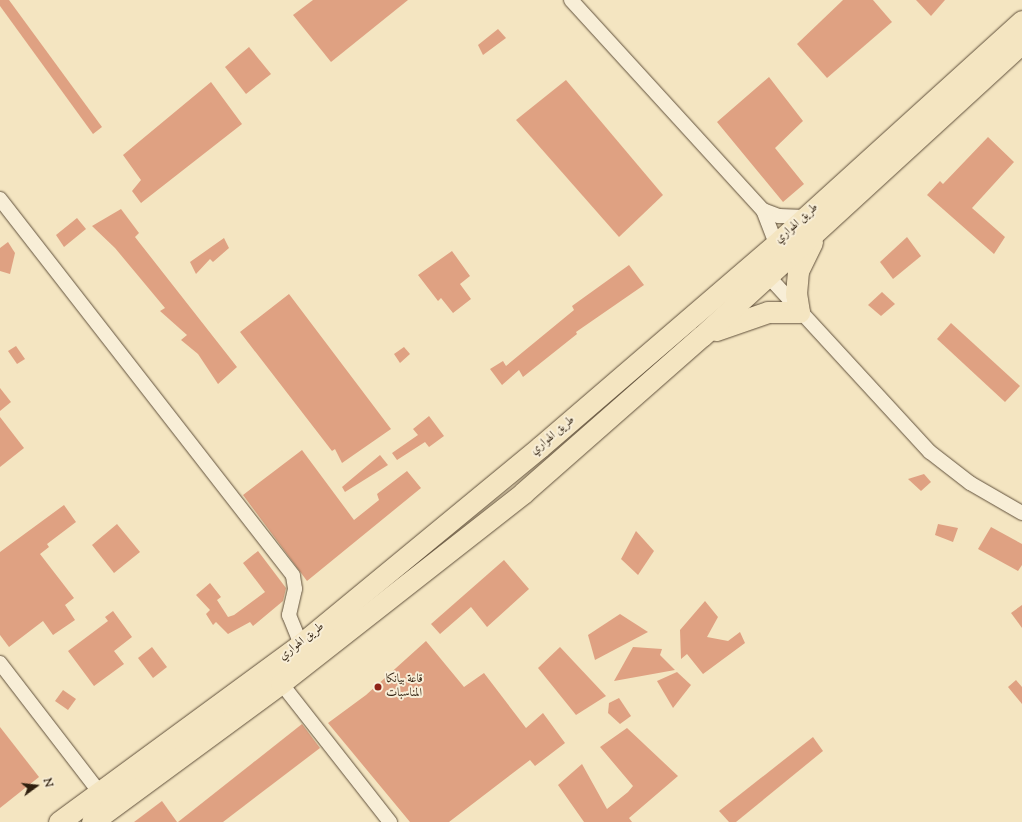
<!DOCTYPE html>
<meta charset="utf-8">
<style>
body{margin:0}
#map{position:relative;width:1022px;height:822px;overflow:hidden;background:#f4e5c1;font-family:"Sorts Mill Goudy",Amiri,serif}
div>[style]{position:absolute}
.building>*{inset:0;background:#dfa182}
.roads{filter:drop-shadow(0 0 1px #60503b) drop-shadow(0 0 1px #60503b)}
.minor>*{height:14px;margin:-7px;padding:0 7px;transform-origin:7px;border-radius:7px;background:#f8eed7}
.highway>*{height:21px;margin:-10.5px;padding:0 10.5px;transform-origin:10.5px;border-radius:10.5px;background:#f4e5c1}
.dots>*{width:11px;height:11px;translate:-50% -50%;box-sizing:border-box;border:2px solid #f8eed7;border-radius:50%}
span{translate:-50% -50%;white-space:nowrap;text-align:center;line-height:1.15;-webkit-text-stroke:4px #f8eed7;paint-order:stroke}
.street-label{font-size:12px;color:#2f1f0e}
.poi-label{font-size:12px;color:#2f1f0e}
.left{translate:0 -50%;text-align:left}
.north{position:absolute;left:16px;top:766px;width:40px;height:40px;-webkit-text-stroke:3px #f8eed7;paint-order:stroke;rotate:75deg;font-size:11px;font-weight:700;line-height:16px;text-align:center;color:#2f1f0e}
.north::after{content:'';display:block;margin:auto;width:14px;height:18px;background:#2f1f0e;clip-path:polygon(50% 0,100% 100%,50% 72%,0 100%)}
</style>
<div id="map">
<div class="building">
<div style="clip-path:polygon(0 0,9px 0,102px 127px,93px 134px,0 6px)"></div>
<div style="clip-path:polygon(313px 0,408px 0,331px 62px,293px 15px)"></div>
<div style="clip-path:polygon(843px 0,873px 0,892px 22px,827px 78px,797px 44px)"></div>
<div style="clip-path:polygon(916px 0,945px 0,931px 16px)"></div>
<div style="clip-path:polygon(498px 29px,506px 38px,483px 55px,478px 45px)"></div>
<div style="clip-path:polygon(249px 47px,271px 74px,246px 94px,225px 67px)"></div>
<div style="clip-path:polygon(769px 77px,803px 121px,775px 148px,804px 184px,783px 202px,717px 122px)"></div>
<div style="clip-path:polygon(566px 80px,663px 195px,619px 237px,516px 120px)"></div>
<div style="clip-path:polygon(211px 82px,242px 124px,141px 203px,132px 191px,141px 180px,123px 155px)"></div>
<div style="clip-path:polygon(988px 137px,1014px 162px,972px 208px,1005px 237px,994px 254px,927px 195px,940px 181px,943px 184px)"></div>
<div style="clip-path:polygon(121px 209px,139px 233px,135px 237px,237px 367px,218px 384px,198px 354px,181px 340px,187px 335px,160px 311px,165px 308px,115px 248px,92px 226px)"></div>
<div style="clip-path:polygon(77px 218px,86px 229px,64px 247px,56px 235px)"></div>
<div style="clip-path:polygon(907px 237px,921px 256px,893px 279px,880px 262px)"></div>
<div style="clip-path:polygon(224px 238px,229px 248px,213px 262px,210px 259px,196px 274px,190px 262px)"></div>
<div style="clip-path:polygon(8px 242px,15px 253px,10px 274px,0 271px,0 248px)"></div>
<div style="clip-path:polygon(452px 251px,470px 276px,460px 284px,471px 299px,453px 313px,441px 298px,438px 301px,418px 275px)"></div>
<div style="clip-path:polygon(629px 265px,644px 285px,576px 332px,577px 334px,523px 377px,519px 370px,502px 385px,490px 369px,503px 361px,506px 366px,574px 310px,572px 306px)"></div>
<div style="clip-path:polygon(882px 292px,895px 304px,881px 316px,868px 305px)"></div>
<div style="clip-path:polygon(289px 294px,391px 429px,342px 463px,335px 449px,332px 451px,240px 332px)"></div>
<div style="clip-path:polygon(951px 323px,1020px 386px,1005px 402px,937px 339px)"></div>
<div style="clip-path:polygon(16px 346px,25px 359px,17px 364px,8px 351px)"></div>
<div style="clip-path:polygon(404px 347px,410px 354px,400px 363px,394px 354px)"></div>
<div style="clip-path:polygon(0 388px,11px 402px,0 411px)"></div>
<div style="clip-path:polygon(429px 416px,444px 436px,429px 447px,425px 442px,397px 460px,392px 453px,418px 435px,413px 429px)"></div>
<div style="clip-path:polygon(0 417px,24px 448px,0 467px)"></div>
<div style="clip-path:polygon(302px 450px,354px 520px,379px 500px,377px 494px,407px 471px,421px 488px,307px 581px,243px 495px)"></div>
<div style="clip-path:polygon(380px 455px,388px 465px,345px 492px,342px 487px)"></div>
<div style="clip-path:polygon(924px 474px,931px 482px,921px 491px,908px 479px)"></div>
<div style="clip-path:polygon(64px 505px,76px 522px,47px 544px,49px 547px,40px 554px,74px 598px,65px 605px,75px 620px,53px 635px,43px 621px,9px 647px,0 635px,0 552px)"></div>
<div style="clip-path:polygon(117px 524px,140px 552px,114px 573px,92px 545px)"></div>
<div style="clip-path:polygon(938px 524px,958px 528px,953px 542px,935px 535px)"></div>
<div style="clip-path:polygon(991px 527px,1022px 544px,1022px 565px,1018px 571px,978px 549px)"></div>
<div style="clip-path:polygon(636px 531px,654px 551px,638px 575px,621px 559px)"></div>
<div style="clip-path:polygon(258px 551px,286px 588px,283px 601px,253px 626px,250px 622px,228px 634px,216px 622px,213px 625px,206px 614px,210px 610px,196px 595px,210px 583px,221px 597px,217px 600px,228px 617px,234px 615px,265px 592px,243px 563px)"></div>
<div style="clip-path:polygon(504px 560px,529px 589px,487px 627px,471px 607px,440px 634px,431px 624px)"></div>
<div style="clip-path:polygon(705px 601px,718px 617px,707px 637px,728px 641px,740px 632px,745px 643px,703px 674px,687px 654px,681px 659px,680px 630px)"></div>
<div style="clip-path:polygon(1022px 605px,1022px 628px,1011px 613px)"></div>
<div style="clip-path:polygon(113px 611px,132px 637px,114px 651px,124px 664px,94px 686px,68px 651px,108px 621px,105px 617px)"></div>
<div style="clip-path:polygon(620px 614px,648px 632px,595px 660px,588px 635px)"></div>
<div style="clip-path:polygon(426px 641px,464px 687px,484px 673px,526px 728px,543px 713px,565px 743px,535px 766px,530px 760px,449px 822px,410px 822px,328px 723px,366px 695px)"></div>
<div style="clip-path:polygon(152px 647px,167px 667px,153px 678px,138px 658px)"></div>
<div style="clip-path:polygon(560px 647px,606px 696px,576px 715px,538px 668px)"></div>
<div style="clip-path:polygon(633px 647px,662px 649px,660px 655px,675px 670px,614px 681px)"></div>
<div style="clip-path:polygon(677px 672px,691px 685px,673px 708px,657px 681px)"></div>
<div style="clip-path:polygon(1016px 680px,1022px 687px,1022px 704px,1008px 687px)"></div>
<div style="clip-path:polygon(63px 690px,76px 699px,68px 710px,55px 701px)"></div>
<div style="clip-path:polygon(619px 698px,631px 716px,620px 724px,608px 713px,609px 703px)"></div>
<div style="clip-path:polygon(302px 724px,320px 748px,223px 822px,178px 822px)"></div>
<div style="clip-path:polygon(0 727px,39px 777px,0 808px)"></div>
<div style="clip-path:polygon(627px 728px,678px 776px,629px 818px,632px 822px,584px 822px,558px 785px,582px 764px,607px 809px,628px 792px,633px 786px,600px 747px)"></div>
<div style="clip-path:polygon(813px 737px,823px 751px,736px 822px,729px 822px,719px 811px)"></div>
<div style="clip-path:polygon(162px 801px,177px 822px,134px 822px)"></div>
</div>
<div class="roads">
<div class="minor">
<div style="left:571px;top:0;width:285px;rotate:47.6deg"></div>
<div style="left:763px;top:210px;width:36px;rotate:69deg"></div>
<div style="left:0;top:199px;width:477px;rotate:52.1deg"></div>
<div style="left:293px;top:576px;width:13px;rotate:81deg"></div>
<div style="left:295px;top:589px;width:27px;rotate:103deg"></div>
<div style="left:289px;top:615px;width:31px;rotate:68deg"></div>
<div style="left:763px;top:210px;width:17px;rotate:21deg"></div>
<div style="left:779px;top:216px;width:26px;rotate:2deg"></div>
<div style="left:768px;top:276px;width:239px;rotate:47.4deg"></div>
<div style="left:930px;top:452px;width:51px;rotate:37.8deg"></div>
<div style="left:970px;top:483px;width:60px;rotate:30deg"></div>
<div style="left:0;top:663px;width:164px;rotate:52.4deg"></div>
<div style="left:281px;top:683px;width:177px;rotate:51.9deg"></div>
</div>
<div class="highway">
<div style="left:716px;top:330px;width:55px;rotate:-19.1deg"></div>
<div style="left:768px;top:312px;width:31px"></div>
<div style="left:799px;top:312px;width:18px;rotate:-99deg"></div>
<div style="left:796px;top:294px;width:23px;rotate:-85deg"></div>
<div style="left:798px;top:271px;width:32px;rotate:-64deg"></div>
<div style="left:59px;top:822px;width:300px;rotate:-36.3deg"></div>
<div style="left:301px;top:644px;width:310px;rotate:-39.5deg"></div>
<div style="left:540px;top:447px;width:311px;rotate:-40.7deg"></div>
<div style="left:776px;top:244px;width:332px;rotate:-42.2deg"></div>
<div style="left:92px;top:822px;width:235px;rotate:-36.3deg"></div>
<div style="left:281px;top:683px;width:308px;rotate:-38.1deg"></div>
<div style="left:523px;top:493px;width:238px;rotate:-41.3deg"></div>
<div style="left:702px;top:336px;width:434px;rotate:-42.5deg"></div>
</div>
</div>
<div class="dots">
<div style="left:378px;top:687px;background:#8f2418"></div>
</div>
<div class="street-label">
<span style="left:797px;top:224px;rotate:-42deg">طريق الهواري</span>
<span style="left:553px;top:436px;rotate:-40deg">طريق الهواري</span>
<span style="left:302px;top:642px;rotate:-38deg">طريق الهواري</span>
</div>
<div class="poi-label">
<span class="left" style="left:386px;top:687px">قاعة بيانكا<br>المناسبات</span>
</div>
<div class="north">N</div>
</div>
